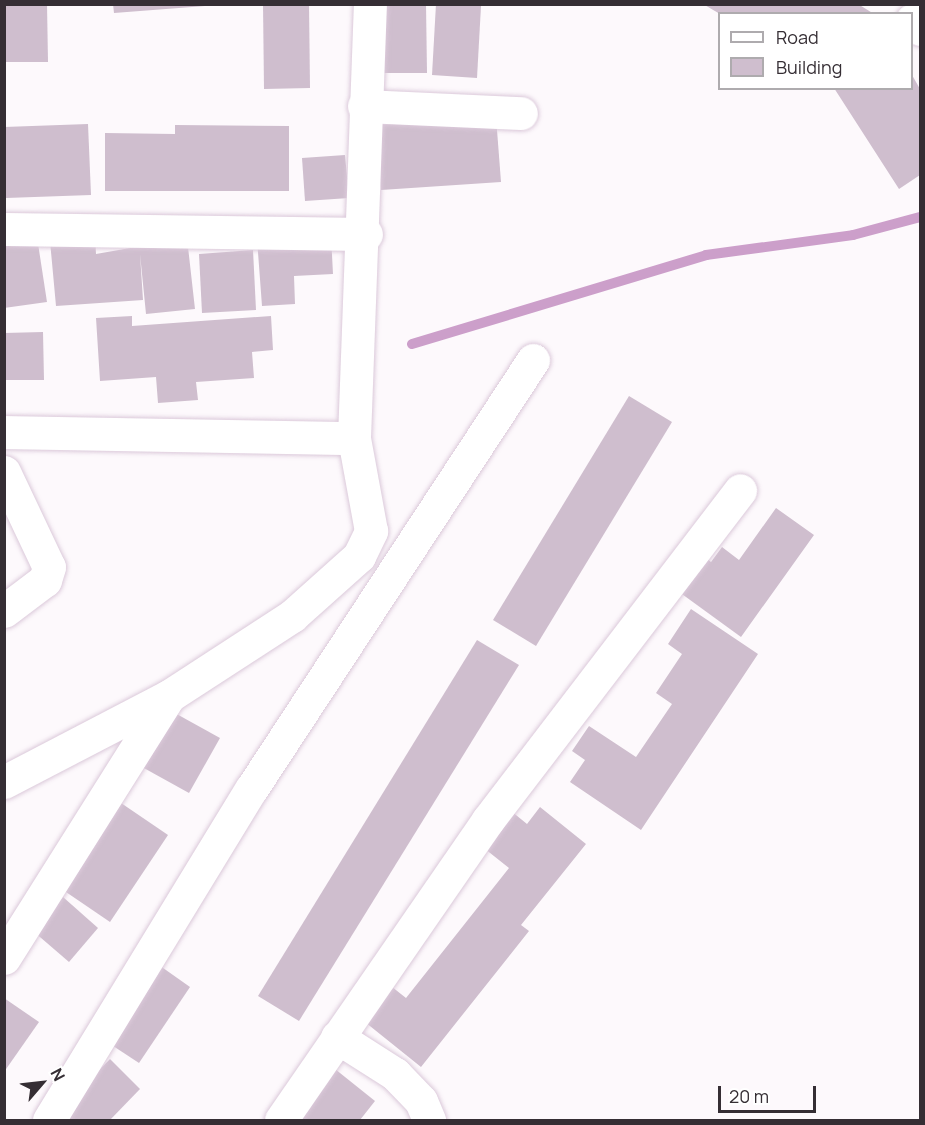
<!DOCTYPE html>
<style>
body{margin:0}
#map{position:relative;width:925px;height:1125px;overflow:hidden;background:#fdf9fc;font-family:Manrope,sans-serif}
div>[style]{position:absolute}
.stream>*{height:10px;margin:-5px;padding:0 5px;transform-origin:5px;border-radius:5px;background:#cc9fca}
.building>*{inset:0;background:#cfbece}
.roads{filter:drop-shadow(0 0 2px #dbc9da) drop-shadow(0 0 2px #dbc9da)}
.minor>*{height:33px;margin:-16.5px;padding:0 16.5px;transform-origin:16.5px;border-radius:16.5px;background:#fff}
span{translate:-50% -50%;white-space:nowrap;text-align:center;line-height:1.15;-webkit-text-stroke:4.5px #fff;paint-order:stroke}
.frame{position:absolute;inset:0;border:6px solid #352e34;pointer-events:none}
.legend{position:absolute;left:718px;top:12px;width:195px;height:78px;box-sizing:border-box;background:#fff;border:2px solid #aeabae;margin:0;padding:8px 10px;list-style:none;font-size:18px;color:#352e34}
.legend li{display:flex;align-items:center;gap:12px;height:30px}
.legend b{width:30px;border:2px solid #aeabae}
.north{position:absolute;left:12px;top:1053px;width:60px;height:60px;-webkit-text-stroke:4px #fff;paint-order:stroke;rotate:62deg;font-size:16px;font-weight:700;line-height:24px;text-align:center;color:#352e34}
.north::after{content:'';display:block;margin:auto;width:21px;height:27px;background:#352e34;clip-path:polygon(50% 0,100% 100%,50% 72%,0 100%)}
.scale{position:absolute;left:718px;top:1086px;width:98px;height:27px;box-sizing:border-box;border:3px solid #352e34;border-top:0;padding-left:8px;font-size:18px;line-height:21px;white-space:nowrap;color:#352e34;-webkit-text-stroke:4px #fff;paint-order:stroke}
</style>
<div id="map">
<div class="stream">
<div style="left:412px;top:344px;width:307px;rotate:-16.8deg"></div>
<div style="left:706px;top:255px;width:148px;rotate:-7.7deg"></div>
<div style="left:853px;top:235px;width:69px;rotate:-15deg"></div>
</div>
<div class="building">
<div style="clip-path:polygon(4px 4px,47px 4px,48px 62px,4px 62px)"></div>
<div style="clip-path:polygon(113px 4px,205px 4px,205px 6px,114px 13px)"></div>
<div style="clip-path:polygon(263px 4px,309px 4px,310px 88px,264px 89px)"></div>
<div style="clip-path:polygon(374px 4px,426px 4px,427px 73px,374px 73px)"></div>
<div style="clip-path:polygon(436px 4px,481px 6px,477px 78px,432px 75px)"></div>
<div style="clip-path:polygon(703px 4px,858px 4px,874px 14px,720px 14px)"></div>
<div style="clip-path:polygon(912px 75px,920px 89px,920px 175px,899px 189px,834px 88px,912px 88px)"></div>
<div style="clip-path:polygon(496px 117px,501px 182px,381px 190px,376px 125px)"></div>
<div style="clip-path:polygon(88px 124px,91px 195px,6px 198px,4px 127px)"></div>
<div style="clip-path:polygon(175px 125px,289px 126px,289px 191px,105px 191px,105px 133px,175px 134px)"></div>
<div style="clip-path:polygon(345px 155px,349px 198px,305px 201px,302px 158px)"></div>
<div style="clip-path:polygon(331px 235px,333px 274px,294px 276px,295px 304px,262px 306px,257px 239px)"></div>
<div style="clip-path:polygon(37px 237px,47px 302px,4px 308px,4px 241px)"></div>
<div style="clip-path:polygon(95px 237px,96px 254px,187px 238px,195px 309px,146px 314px,140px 254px,143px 300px,56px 306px,50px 241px)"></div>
<div style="clip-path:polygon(253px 250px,256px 310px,202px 313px,199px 254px)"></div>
<div style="clip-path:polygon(132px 316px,132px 326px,271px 316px,273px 350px,252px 352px,254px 378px,196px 382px,198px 400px,158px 403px,156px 377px,100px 381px,96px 318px)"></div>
<div style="clip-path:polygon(43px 332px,44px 380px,4px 380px,4px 333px)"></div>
<div style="clip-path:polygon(629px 396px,672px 422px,536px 646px,493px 620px)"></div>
<div style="clip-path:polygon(776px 508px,814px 535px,741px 637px,675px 589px,700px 553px,711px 562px,722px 547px,739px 560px)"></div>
<div style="clip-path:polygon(691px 609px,758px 654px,641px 830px,570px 782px,585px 760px,572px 751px,589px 726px,636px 757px,672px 704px,656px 693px,682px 654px,668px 644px)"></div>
<div style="clip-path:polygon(477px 640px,519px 665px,299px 1021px,258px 996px)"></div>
<div style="clip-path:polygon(173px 712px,220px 738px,189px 793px,142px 767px)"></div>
<div style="clip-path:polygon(499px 801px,527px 824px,540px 807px,586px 844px,521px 925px,529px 931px,421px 1067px,355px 1014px,382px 979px,406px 998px,509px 868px,470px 837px)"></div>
<div style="clip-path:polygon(121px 803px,168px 835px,110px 922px,63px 890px)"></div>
<div style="clip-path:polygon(63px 897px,98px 928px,69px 962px,33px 931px)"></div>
<div style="clip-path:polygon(156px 963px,190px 987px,139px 1063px,104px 1040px)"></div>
<div style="clip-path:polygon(4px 998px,39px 1022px,4px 1072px)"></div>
<div style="clip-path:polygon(110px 1059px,140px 1089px,110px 1120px,50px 1120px)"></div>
<div style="clip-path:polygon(335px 1069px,375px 1101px,360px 1120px,295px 1120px)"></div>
</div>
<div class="roads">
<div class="minor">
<div style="left:912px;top:20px;width:12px;rotate:48deg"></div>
<div style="left:364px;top:106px;width:157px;rotate:2.6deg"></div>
<div style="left:4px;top:229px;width:362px;rotate:0.8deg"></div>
<div style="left:4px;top:432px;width:350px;rotate:1deg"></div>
<div style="left:4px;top:472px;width:105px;rotate:64.7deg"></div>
<div style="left:49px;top:567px;width:14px;rotate:107deg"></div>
<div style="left:45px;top:580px;width:51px;rotate:142.9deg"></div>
<div style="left:4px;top:782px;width:186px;rotate:-27.5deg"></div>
<div style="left:169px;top:696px;width:147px;rotate:-33deg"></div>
<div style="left:292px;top:616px;width:90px;rotate:-41.8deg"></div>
<div style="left:359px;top:556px;width:28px;rotate:-64deg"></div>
<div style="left:371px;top:531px;width:95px;rotate:-100.4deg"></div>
<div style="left:354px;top:438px;width:434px;rotate:-87.9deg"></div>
<div style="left:4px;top:958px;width:307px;rotate:-57.8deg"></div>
<div style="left:337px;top:1037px;width:69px;rotate:32.5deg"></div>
<div style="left:395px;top:1074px;width:37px;rotate:46deg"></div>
<div style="left:421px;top:1101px;width:21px;rotate:67deg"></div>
<div style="left:49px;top:1120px;width:389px;rotate:-58.6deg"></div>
<div style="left:252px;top:788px;width:512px;rotate:-56.71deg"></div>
<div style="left:281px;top:1120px;width:364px;rotate:-55.4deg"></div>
<div style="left:488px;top:820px;width:415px;rotate:-52.6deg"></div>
</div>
</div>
<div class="frame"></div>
<ul class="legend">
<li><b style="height:8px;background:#fff"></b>Road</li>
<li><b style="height:16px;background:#cfbece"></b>Building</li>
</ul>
<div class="north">N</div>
<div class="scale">20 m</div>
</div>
